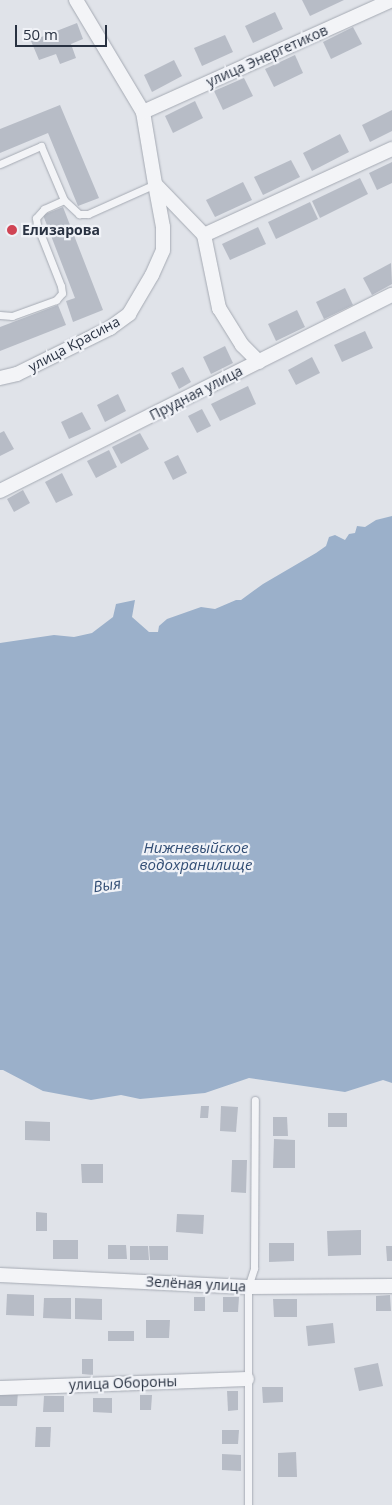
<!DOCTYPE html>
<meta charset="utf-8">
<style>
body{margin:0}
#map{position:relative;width:392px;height:1505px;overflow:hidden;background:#e0e3e9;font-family:"Open Sans",sans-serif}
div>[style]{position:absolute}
.water>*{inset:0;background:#9bb0ca}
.building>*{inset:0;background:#b7bcc6}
.roads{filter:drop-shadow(0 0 1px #a5aab3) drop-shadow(0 0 1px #a5aab3)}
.service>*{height:7px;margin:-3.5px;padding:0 3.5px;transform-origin:3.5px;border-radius:3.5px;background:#f3f4f7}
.minor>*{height:14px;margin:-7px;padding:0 7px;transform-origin:7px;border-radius:7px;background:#f3f4f7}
.dots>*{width:14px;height:14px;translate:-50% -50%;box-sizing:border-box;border:2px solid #f0f2f7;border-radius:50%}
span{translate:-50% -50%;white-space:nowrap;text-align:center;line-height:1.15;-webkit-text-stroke:4.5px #f0f2f7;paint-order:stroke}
.street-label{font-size:14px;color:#283141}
.poi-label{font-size:14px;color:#283141;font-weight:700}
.left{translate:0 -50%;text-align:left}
.water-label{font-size:15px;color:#324e75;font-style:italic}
.scale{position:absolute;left:15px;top:25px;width:92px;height:22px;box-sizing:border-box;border:2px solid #283141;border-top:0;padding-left:6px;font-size:15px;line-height:18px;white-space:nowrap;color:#283141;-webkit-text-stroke:4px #f0f2f7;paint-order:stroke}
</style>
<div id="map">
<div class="water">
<div style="clip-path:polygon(392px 516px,392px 1083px,383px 1080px,345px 1092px,249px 1078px,205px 1093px,140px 1099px,121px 1095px,91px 1100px,43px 1091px,3px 1070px,0 1070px,0 643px,54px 635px,74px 637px,92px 633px,113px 617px,116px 604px,135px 600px,132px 617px,149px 632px,158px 632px,159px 626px,167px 619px,201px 607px,215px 609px,236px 600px,241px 600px,263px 584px,316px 553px,326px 546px,329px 537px,335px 535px,345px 540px,349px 534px,355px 533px,357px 526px,365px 527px,376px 520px)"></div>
</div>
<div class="building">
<div style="clip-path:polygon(302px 0,344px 0,310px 16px)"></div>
<div style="clip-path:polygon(275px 12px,283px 29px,253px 43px,245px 26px)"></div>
<div style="clip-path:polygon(77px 23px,83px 39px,71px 44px,76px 58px,60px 64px,56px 54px,39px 60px,31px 41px)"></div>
<div style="clip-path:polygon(353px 27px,362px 44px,331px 59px,323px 42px)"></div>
<div style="clip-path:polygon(225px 35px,233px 52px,202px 66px,194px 48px)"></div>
<div style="clip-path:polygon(295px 55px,303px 73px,274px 87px,265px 69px)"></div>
<div style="clip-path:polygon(174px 60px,182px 76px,152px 92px,144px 75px)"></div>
<div style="clip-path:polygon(244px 78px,253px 96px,223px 110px,214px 91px)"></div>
<div style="clip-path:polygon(195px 101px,203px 118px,173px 133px,165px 116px)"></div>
<div style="clip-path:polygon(60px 105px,99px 198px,78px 206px,48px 133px,0 153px,0 129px)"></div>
<div style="clip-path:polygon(392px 110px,392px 131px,370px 142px,362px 125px)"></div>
<div style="clip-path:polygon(340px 134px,349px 152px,312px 171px,303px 153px)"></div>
<div style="clip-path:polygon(291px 160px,300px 177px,263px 195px,254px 177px)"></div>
<div style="clip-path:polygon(392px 162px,392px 183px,377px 190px,369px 173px)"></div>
<div style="clip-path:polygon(360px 178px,368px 194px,320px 218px,312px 201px)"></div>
<div style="clip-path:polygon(243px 182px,252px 200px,215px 217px,206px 200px)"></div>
<div style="clip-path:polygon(310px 202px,318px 219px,276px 239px,268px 222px)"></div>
<div style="clip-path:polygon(63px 207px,103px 310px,73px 322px,66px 301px,75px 298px,43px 215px)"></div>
<div style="clip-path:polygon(258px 227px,266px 244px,230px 260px,222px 244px)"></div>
<div style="clip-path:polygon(391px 263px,392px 284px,372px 295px,363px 278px)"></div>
<div style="clip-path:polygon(345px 288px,353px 305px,324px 319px,316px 302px)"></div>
<div style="clip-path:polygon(58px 305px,66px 325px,0 351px,0 327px)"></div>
<div style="clip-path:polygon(297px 310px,305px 327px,276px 341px,268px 324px)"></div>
<div style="clip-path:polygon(365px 331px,373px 348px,342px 362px,334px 345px)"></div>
<div style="clip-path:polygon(225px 346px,233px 363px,211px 374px,203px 357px)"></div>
<div style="clip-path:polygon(312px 357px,320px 373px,296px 385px,288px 370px)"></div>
<div style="clip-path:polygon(183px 367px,191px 382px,179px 389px,171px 373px)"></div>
<div style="clip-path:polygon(248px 386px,256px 404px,220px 421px,211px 404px)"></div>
<div style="clip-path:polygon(118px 394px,126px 411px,105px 422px,97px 405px)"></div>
<div style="clip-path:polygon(202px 409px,211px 426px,197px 433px,188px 416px)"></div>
<div style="clip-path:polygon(82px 412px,91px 429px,69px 439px,61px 422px)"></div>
<div style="clip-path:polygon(4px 431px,14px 449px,0 456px,0 433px)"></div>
<div style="clip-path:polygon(140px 433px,149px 449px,121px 464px,112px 447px)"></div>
<div style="clip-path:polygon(109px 450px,117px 467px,96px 478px,87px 461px)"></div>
<div style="clip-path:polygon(178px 455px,187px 473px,173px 480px,164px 462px)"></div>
<div style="clip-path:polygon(62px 473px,73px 495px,56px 503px,45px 482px)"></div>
<div style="clip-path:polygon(23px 490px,30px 503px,14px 512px,7px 499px)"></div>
<div style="clip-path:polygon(201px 1106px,209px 1106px,208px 1118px,200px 1118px)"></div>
<div style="clip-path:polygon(221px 1106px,238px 1107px,236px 1132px,220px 1131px)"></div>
<div style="clip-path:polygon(328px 1113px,347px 1113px,347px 1127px,328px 1127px)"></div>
<div style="clip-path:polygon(273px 1117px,287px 1117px,288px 1136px,273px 1136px)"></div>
<div style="clip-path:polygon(25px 1121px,50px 1122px,50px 1141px,25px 1140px)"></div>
<div style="clip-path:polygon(274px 1139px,295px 1140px,295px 1168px,273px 1168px)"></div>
<div style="clip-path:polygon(232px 1160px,247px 1160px,246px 1193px,231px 1192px)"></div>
<div style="clip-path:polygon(81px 1164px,103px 1164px,103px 1183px,82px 1183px)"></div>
<div style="clip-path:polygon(36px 1212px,47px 1213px,47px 1231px,36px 1231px)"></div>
<div style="clip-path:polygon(177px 1214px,204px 1215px,203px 1234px,176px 1232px)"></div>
<div style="clip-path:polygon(361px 1230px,361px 1255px,328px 1256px,327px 1231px)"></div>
<div style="clip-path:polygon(53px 1240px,78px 1240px,78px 1259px,53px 1259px)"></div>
<div style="clip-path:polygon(269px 1243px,294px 1243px,294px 1261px,269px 1262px)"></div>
<div style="clip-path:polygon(108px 1245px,126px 1245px,127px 1259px,108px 1259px)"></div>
<div style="clip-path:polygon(130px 1246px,148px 1246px,149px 1260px,130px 1260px)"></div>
<div style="clip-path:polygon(149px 1246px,168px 1246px,168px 1260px,150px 1260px)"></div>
<div style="clip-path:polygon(386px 1246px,392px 1246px,392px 1261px,387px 1261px)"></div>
<div style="clip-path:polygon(7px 1294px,34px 1295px,34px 1316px,6px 1315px)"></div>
<div style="clip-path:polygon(390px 1295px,391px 1311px,376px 1311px,376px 1296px)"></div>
<div style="clip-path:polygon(194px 1297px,205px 1297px,205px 1311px,194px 1311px)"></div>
<div style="clip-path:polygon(223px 1297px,239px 1297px,238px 1312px,223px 1312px)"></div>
<div style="clip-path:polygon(44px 1298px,71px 1298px,71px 1319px,43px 1318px)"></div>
<div style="clip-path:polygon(75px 1298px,102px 1299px,102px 1320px,75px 1319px)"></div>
<div style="clip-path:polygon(273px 1299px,297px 1299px,297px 1317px,274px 1317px)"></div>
<div style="clip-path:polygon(146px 1320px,170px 1320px,169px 1338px,146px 1338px)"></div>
<div style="clip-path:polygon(333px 1323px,335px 1343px,308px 1346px,306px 1326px)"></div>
<div style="clip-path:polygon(108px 1331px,134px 1331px,134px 1341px,108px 1341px)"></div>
<div style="clip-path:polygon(82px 1359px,93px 1359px,93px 1375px,82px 1374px)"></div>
<div style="clip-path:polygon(378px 1363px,383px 1386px,359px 1391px,354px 1368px)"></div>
<div style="clip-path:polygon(262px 1387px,283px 1387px,283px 1402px,263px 1403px)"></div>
<div style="clip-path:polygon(0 1391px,18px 1391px,17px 1406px,0 1406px)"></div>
<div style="clip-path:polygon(227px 1391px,238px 1391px,238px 1410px,228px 1411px)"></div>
<div style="clip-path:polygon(140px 1395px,152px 1395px,151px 1410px,140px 1410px)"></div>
<div style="clip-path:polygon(44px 1396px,64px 1396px,64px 1412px,43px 1412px)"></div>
<div style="clip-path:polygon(93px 1398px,112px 1398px,112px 1413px,93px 1412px)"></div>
<div style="clip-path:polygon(36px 1427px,51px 1427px,50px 1447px,35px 1447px)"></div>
<div style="clip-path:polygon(222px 1430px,239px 1430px,238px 1444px,222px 1444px)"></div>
<div style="clip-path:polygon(296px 1452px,297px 1477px,278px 1477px,278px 1453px)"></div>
<div style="clip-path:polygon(222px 1454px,241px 1455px,241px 1471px,222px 1470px)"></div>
</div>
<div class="roads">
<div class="service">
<div style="left:0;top:164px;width:45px;rotate:-23.7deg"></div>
<div style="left:41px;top:146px;width:59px;rotate:66.9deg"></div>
<div style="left:0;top:315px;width:12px;rotate:5deg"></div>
<div style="left:12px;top:316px;width:47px;rotate:-20deg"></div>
<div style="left:56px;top:300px;width:9px;rotate:-49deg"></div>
<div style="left:62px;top:293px;width:7px;rotate:-98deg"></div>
<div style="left:61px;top:286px;width:66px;rotate:-111.5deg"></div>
<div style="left:37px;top:225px;width:7px;rotate:-98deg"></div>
<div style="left:36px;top:218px;width:12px;rotate:-48deg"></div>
<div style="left:44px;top:209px;width:22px;rotate:-24deg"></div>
<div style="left:64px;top:200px;width:21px;rotate:43deg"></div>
<div style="left:79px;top:214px;width:9px"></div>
<div style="left:88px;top:214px;width:73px;rotate:-24.1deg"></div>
<div style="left:248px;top:1505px;width:218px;rotate:-90deg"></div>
<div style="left:248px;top:1287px;width:20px;rotate:-72deg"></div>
<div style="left:254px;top:1268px;width:168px;rotate:-89.7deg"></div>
</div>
<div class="minor">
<div style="left:76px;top:0;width:131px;rotate:59.1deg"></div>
<div style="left:143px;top:112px;width:73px;rotate:80.5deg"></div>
<div style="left:155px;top:184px;width:71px;rotate:46.1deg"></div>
<div style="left:204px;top:235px;width:75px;rotate:78.4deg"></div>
<div style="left:219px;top:308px;width:44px;rotate:58.1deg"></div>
<div style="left:242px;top:345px;width:24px;rotate:45deg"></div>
<div style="left:143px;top:112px;width:273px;rotate:-24.2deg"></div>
<div style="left:204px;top:235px;width:207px;rotate:-24.6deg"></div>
<div style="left:0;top:378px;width:17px;rotate:-13deg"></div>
<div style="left:17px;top:374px;width:104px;rotate:-26.3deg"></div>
<div style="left:110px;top:328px;width:24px;rotate:-36deg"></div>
<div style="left:129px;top:314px;width:45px;rotate:-59.5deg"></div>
<div style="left:152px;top:275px;width:27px;rotate:-66deg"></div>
<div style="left:163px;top:250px;width:23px;rotate:-90deg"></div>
<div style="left:163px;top:227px;width:44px;rotate:-100.5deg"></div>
<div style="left:0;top:491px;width:438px;rotate:-26.6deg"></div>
<div style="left:0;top:1275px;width:248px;rotate:2.8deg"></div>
<div style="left:248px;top:1287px;width:144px;rotate:-0.4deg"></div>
<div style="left:0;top:1388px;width:247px;rotate:-2.1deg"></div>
</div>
</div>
<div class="dots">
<div style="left:12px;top:230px;background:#d04454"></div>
</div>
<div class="street-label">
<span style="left:267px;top:56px;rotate:-24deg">улица Энергетиков</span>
<span style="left:74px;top:344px;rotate:-28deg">улица Красина</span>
<span style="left:196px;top:393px;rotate:-27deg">Прудная улица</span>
<span style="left:196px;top:1284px;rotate:3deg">Зелёная улица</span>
<span style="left:123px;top:1383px;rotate:-2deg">улица Обороны</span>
</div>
<div class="poi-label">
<span class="left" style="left:22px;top:230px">Елизарова</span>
</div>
<div class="water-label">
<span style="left:196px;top:856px">Нижневыйское<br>водохранилище</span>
<span style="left:107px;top:885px;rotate:-8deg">Выя</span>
</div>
<div class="scale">50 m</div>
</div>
